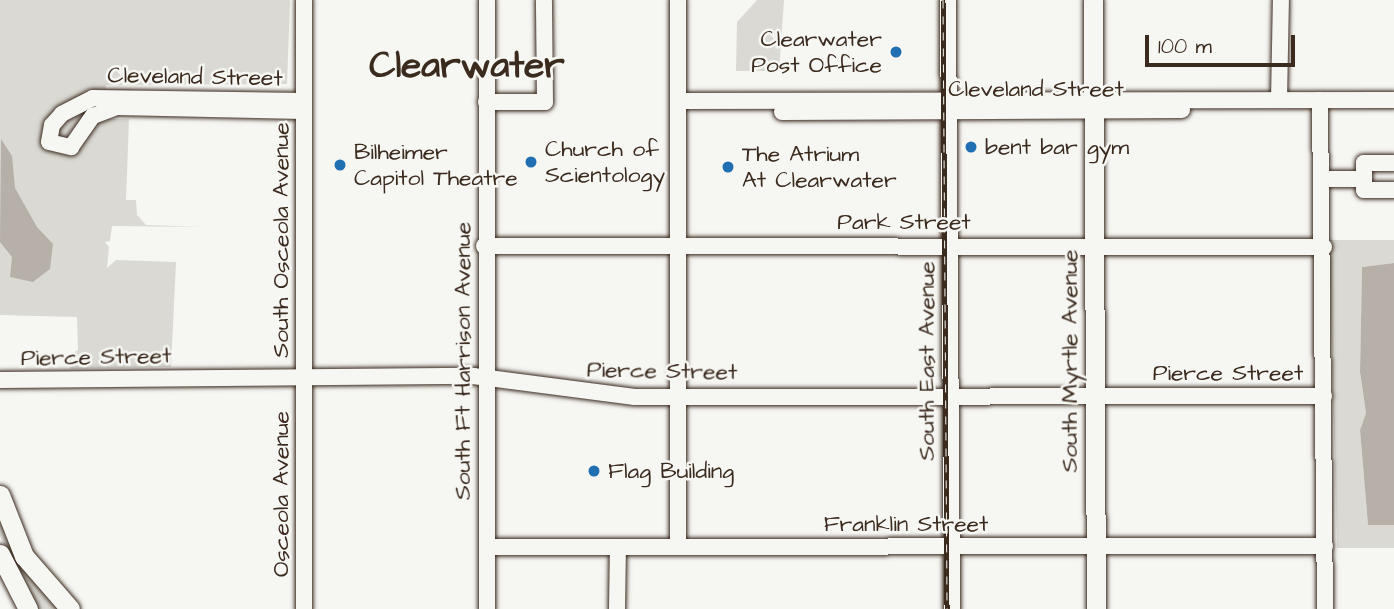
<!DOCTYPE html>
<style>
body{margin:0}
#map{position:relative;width:1394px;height:609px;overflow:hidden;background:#f6f6f2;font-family:"Architects Daughter",sans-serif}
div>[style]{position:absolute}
.green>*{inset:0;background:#dad9d3}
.water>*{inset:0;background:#b6b0a9}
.roads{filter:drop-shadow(0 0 2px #3b2a1e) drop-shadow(0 0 2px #3b2a1e)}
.minor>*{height:16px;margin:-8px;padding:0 8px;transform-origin:8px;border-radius:8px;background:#f6f6f2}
.major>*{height:19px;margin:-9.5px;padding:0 9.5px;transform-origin:9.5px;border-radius:9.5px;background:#f6f6f2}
.rail>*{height:5px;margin-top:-2.5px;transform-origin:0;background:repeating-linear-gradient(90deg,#f6f6f2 0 8px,#3b2a1e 0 16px);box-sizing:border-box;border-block:2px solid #3b2a1e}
.dots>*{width:19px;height:19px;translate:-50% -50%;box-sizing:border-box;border:4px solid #f6f6f2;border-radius:50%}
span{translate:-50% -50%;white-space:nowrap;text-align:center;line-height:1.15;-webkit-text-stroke:5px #f6f6f2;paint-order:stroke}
.poi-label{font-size:23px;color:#3b2a1e}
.right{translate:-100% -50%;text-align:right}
.left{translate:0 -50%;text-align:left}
.street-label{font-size:23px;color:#3b2a1e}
.town-label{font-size:37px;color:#3b2a1e;font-weight:700}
.scale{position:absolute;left:1145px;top:35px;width:150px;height:32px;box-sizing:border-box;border:4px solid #3b2a1e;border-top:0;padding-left:9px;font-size:21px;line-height:24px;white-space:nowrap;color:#3b2a1e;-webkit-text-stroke:5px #f6f6f2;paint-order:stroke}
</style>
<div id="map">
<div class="green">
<div style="clip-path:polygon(0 0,290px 0,287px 84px,106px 85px,106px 89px,133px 89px,107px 119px,129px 119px,126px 200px,136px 200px,137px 215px,146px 225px,202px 227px,112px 226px,110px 241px,105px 242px,109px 247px,107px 268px,116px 260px,176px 262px,171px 367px,71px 369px,62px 360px,78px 350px,77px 317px,0 315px)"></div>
<div style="clip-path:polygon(757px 0,784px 0,779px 71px,736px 71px,737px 22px)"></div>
<div style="clip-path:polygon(1329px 240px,1394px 240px,1394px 263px,1362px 267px,1360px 372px,1366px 413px,1360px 430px,1368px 525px,1394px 525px,1394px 548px,1337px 548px)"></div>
<div style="clip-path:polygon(0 515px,60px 609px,34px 609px,0 536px)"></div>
</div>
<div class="water">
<div style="clip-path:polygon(1px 139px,12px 156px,15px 188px,37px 227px,53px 244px,50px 269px,33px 282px,10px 277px,12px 257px,0 242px)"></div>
<div style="clip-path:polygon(1394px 263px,1394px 525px,1368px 525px,1360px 430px,1366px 413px,1360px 372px,1362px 267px)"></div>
</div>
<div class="roads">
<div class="minor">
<div style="left:304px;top:0;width:609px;rotate:90deg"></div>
<div style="left:487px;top:0;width:609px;rotate:90deg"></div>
<div style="left:678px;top:0;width:547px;rotate:90deg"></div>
<div style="left:948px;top:0;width:609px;rotate:89.62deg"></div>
<div style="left:1279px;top:100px;width:100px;rotate:-88.9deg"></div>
<div style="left:1320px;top:100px;width:509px;rotate:89.44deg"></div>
<div style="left:303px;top:101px;width:210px;rotate:-179.2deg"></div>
<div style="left:93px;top:98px;width:35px;rotate:153deg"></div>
<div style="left:62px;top:114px;width:15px;rotate:132deg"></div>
<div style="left:52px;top:125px;width:17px;rotate:100deg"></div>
<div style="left:49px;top:142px;width:23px;rotate:13deg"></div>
<div style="left:71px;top:147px;width:38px;rotate:-55deg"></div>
<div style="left:93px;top:116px;width:26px;rotate:-21deg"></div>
<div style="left:117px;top:107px;width:186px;rotate:1.2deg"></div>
<div style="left:678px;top:101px;width:716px;rotate:-0.08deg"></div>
<div style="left:486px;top:102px;width:59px"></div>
<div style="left:545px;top:102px;width:102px;rotate:-90.6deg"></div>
<div style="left:782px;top:112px;width:400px;rotate:-0.3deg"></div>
<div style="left:1394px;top:163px;width:30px;rotate:180deg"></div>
<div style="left:1364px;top:163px;width:27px;rotate:90deg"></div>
<div style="left:1364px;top:190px;width:30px"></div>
<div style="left:1322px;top:179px;width:42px"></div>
<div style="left:484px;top:246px;width:840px;rotate:0.07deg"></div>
<div style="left:0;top:380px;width:473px;rotate:-0.5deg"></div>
<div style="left:473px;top:376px;width:163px;rotate:7.4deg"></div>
<div style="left:635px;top:397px;width:689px;rotate:-0.08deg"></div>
<div style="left:487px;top:547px;width:838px;rotate:-0.07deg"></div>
<div style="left:617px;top:609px;width:62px;rotate:-89.1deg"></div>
</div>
<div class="major">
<div style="left:1093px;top:0;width:609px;rotate:89.72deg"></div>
<div style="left:0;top:495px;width:66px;rotate:68.5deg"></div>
<div style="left:24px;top:556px;width:70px;rotate:49deg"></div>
<div style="left:0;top:554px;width:62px;rotate:63deg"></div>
</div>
</div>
<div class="rail">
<div style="left:943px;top:0;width:609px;rotate:89.62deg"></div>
</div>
<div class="dots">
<div style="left:896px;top:52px;background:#1f6fb2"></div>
<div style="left:971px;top:147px;background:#1f6fb2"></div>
<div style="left:531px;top:162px;background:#1f6fb2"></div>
<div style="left:340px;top:165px;background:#1f6fb2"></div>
<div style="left:728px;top:167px;background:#1f6fb2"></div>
<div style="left:594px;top:471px;background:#1f6fb2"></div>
</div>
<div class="poi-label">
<span class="right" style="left:882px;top:52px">Clearwater<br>Post Office</span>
<span class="left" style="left:985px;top:147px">bent bar gym</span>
<span class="left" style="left:545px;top:162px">Church of<br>Scientology</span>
<span class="left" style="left:354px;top:165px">Bilheimer<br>Capitol Theatre</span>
<span class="left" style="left:742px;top:167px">The Atrium<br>At Clearwater</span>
<span class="left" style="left:608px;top:471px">Flag Building</span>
</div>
<div class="street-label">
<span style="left:195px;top:77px;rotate:1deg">Cleveland Street</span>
<span style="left:1036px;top:89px">Cleveland Street</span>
<span style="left:904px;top:222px">Park Street</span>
<span style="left:281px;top:240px;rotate:-90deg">South Osceola Avenue</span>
<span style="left:96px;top:357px;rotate:-1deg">Pierce Street</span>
<span style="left:463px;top:361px;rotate:-90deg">South Ft Harrison Avenue</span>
<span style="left:927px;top:361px;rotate:-90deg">South East Avenue</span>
<span style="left:1070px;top:361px;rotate:-90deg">South Myrtle Avenue</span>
<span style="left:662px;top:371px;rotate:1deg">Pierce Street</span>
<span style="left:1228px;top:373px">Pierce Street</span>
<span style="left:281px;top:494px;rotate:-90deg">Osceola Avenue</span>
<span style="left:906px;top:524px">Franklin Street</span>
</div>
<div class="town-label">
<span style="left:467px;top:67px">Clearwater</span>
</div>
<div class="scale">100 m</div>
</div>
